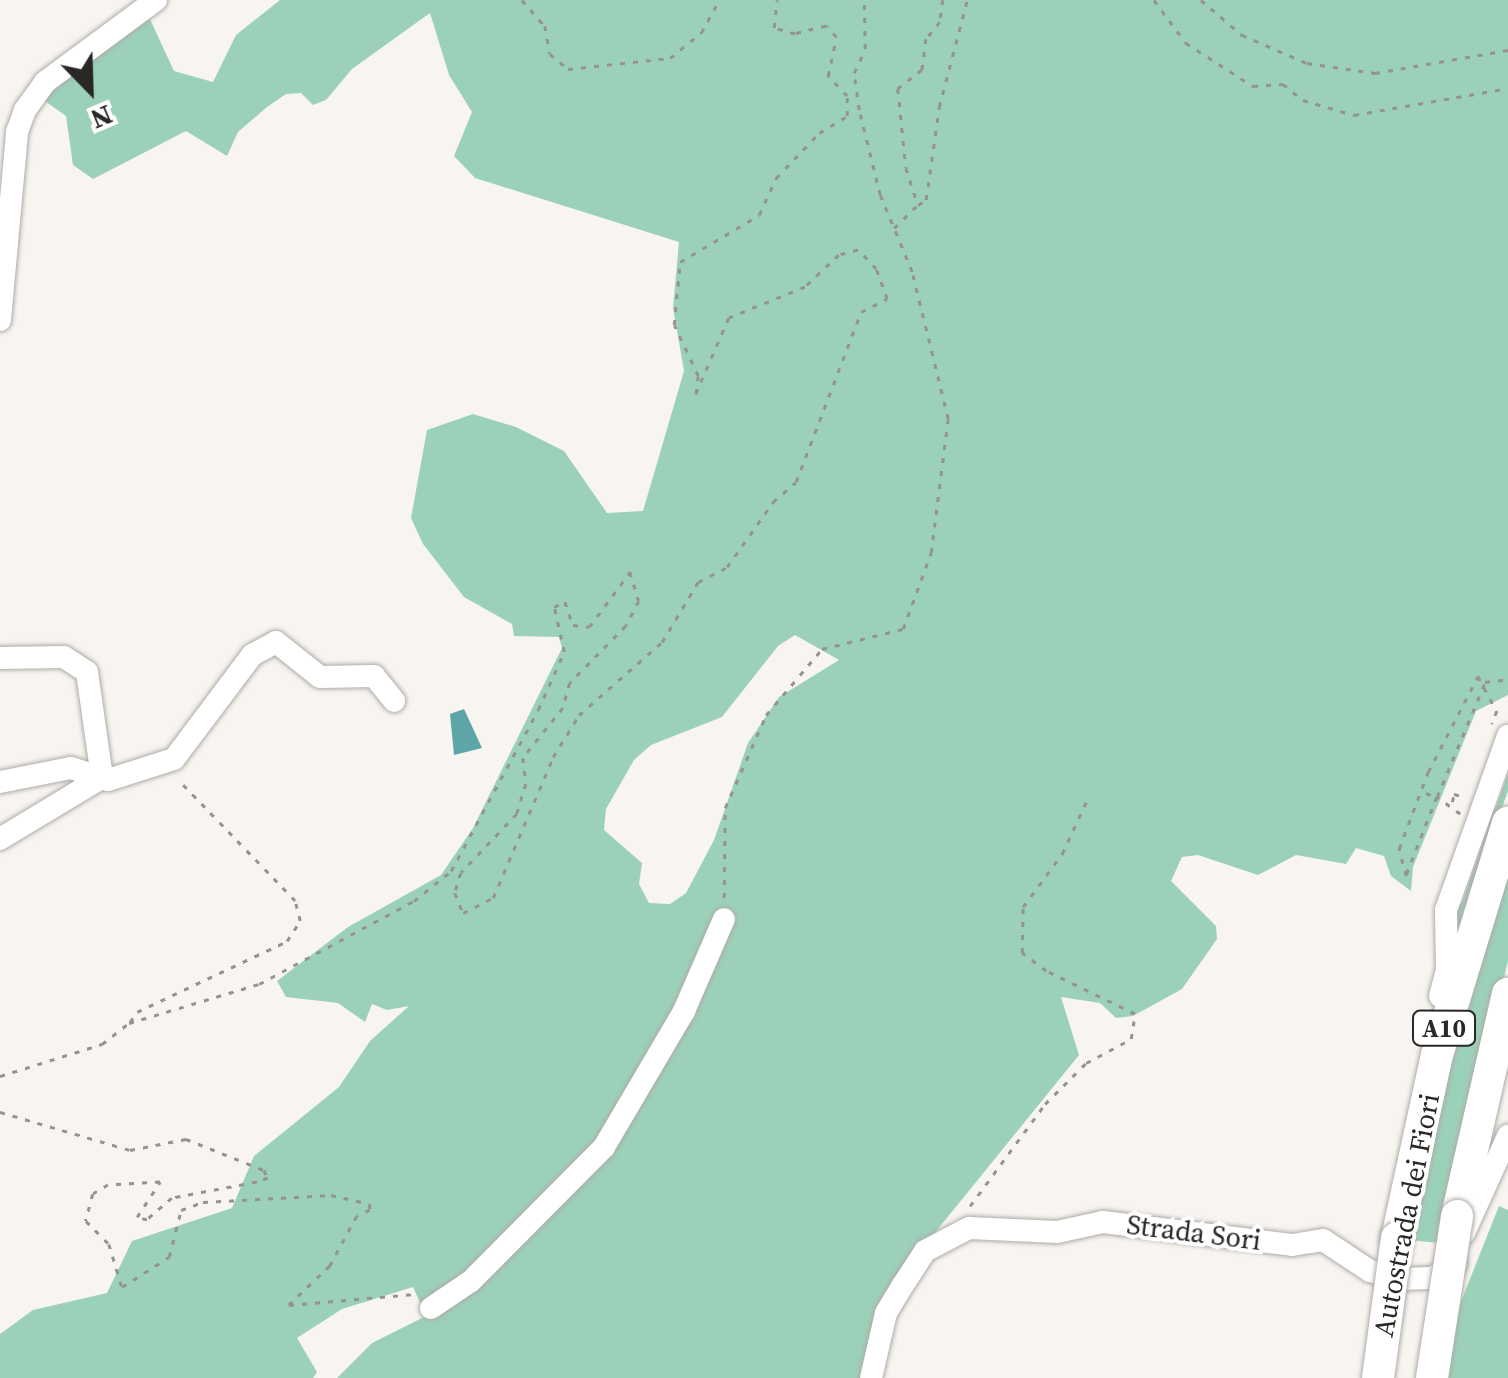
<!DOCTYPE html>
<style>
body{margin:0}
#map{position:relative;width:1508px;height:1378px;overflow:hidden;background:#f8f5f1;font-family:"Source Serif 4",serif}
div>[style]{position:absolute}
.green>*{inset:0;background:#9cd1b9}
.water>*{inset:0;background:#5da5a7}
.path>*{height:2.5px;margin-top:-1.25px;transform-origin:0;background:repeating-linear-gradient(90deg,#959391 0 5px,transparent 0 13px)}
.roads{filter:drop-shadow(0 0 2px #aeaba7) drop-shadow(0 0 2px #aeaba7)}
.minor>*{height:22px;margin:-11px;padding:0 11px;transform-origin:11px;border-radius:11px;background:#fff}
.highway>*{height:32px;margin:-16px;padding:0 16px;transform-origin:16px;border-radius:16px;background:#fff}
.bridges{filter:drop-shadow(0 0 2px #aeaba7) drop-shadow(0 0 2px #aeaba7)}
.highway-bridge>*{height:32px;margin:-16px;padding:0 16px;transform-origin:16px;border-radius:16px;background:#fff}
span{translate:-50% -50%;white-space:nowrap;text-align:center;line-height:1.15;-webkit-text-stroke:8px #fff;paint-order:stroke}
.shield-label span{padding:2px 8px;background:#fff;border:2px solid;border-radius:8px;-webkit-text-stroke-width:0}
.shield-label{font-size:25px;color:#292827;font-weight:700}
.street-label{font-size:28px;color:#292827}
.north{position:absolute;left:40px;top:40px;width:100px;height:100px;-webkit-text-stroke:8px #fff;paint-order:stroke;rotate:157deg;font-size:28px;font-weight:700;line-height:40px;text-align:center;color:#292827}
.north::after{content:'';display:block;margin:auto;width:35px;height:45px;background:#292827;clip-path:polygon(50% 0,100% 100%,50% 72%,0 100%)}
</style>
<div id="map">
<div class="green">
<div style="clip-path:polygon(evenodd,280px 0,1508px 0,1508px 695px,1476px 711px,1413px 867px,1411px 891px,1391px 876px,1384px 856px,1356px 848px,1346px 864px,1296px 855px,1258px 875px,1198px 855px,1182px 857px,1171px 881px,1216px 926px,1217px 939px,1182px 989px,1133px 1016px,1116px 1018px,1100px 1003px,1061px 997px,1079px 1055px,891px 1287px,862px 1378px,337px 1378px,372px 1343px,426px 1316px,413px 1287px,342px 1309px,297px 1338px,317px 1372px,313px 1378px,0 1378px,0 1334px,33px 1310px,107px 1293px,132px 1241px,232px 1208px,254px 1156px,339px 1087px,370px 1041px,409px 1006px,387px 1010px,372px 1004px,365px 1022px,338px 1003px,286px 997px,277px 981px,348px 927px,441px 875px,473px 828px,562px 648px,559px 637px,514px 636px,512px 624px,464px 597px,423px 544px,411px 518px,427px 430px,473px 414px,516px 427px,564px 451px,607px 513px,643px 511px,684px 371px,673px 308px,679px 242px,475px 178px,454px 156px,472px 112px,449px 75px,430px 13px,352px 69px,326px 100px,313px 105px,301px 93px,286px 94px,267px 107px,238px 132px,227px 156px,186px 131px,93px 179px,73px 165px,66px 116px,42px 99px,149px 17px,174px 71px,213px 82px,236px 35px,280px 0,795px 635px,839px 660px,779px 697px,748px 743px,714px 840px,686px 893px,670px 904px,649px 903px,639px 884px,642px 863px,604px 830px,606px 809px,634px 760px,651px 745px,722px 717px,778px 646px,795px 635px)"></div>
<div style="clip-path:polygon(1508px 774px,1508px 791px,1457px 933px,1455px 902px,1462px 903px)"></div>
<div style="clip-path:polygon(1508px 858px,1508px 961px,1440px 1243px,1408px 1240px,1426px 1143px)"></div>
<div style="clip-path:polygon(1499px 1206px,1508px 1210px,1508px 1378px,1448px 1378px,1458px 1309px)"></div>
</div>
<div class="water">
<div style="clip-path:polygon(464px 709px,482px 748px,454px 755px,450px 714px)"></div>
</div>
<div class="path">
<div style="left:522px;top:0;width:35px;rotate:49deg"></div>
<div style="left:545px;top:26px;width:28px;rotate:80deg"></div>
<div style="left:550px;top:54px;width:23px;rotate:40deg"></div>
<div style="left:568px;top:69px;width:103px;rotate:-6.2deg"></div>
<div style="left:670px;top:58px;width:40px;rotate:-39deg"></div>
<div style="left:701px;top:33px;width:38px;rotate:-61deg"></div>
<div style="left:943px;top:0;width:22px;rotate:98deg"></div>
<div style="left:940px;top:22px;width:22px;rotate:129deg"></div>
<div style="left:926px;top:39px;width:31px;rotate:97deg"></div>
<div style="left:922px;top:70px;width:31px;rotate:142deg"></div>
<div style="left:898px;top:89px;width:79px;rotate:84.2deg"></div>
<div style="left:906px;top:168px;width:39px;rotate:72deg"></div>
<div style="left:918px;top:205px;width:9px;rotate:-32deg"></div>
<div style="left:926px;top:200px;width:94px;rotate:-82deg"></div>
<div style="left:939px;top:107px;width:111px;rotate:-75.3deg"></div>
<div style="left:1154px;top:0;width:54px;rotate:53.3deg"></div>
<div style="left:1186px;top:43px;width:80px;rotate:32.7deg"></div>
<div style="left:1253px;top:86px;width:30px;rotate:-4deg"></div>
<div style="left:1283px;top:84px;width:26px;rotate:39deg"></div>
<div style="left:1303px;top:100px;width:53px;rotate:16.4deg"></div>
<div style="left:1354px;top:115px;width:156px;rotate:-9.9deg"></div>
<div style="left:1201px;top:0;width:54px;rotate:40.5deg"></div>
<div style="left:1242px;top:35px;width:71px;rotate:23.3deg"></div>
<div style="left:1307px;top:63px;width:69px;rotate:8.4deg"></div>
<div style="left:1375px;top:73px;width:135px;rotate:-9.8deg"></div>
<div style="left:894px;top:228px;width:32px;rotate:-44deg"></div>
<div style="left:1426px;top:793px;width:12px;rotate:20deg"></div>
<div style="left:1437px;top:797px;width:85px;rotate:111.4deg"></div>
<div style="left:1406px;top:876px;width:28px;rotate:-105deg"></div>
<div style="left:1399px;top:849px;width:82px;rotate:-69.4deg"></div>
<div style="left:1428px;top:772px;width:108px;rotate:-62.5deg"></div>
<div style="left:1478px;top:676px;width:40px;rotate:62deg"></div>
<div style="left:1497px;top:711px;width:14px;rotate:111deg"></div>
<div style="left:1452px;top:802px;width:8px;rotate:-76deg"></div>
<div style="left:1454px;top:794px;width:11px;rotate:15deg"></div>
<div style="left:1460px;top:814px;width:29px;rotate:-144deg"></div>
<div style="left:1437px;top:797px;width:125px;rotate:-67.3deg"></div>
<div style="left:1485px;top:682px;width:23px;rotate:-7deg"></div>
<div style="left:724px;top:898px;width:90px;rotate:-89.4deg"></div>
<div style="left:725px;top:808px;width:102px;rotate:-66.2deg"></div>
<div style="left:766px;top:715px;width:87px;rotate:-49.7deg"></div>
<div style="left:822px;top:649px;width:83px;rotate:-13.9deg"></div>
<div style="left:903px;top:629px;width:81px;rotate:-69.8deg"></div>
<div style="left:931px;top:553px;width:135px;rotate:-82.8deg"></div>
<div style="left:948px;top:419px;width:151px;rotate:-103.8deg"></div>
<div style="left:912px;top:272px;width:83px;rotate:-112.6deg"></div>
<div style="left:880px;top:195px;width:88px;rotate:-103.9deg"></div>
<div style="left:859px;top:110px;width:37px;rotate:-98deg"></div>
<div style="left:854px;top:73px;width:26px;rotate:-65deg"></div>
<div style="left:865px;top:49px;width:49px;rotate:-91.2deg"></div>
<div style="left:130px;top:1022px;width:12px;rotate:-55deg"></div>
<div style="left:137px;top:1012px;width:166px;rotate:-25.3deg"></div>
<div style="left:287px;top:941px;width:24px;rotate:-57deg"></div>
<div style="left:300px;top:921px;width:21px;rotate:-104deg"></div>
<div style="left:295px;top:901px;width:168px;rotate:-134deg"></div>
<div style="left:0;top:1076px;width:107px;rotate:-17.4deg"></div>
<div style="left:102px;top:1044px;width:34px;rotate:-38deg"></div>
<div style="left:129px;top:1023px;width:136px;rotate:-16.7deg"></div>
<div style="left:259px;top:984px;width:176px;rotate:-28.2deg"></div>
<div style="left:414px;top:901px;width:48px;rotate:-39deg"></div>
<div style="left:451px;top:871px;width:183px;rotate:-61.6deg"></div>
<div style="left:538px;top:710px;width:64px;rotate:-65.9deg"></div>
<div style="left:564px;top:652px;width:46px;rotate:-102.5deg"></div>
<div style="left:554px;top:607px;width:12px;rotate:-24deg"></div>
<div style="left:565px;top:602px;width:24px;rotate:71deg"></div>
<div style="left:573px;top:625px;width:16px;rotate:7deg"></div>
<div style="left:589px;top:627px;width:69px;rotate:-53.3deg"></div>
<div style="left:630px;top:572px;width:30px;rotate:73deg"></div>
<div style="left:639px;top:601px;width:28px;rotate:117deg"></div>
<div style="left:626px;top:626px;width:80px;rotate:134.5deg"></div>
<div style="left:570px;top:683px;width:26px;rotate:106deg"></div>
<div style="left:563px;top:708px;width:64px;rotate:128.7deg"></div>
<div style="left:523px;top:758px;width:26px;rotate:83deg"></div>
<div style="left:526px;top:784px;width:31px;rotate:107deg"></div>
<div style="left:517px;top:814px;width:81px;rotate:133.5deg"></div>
<div style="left:461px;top:873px;width:21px;rotate:107deg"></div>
<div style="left:455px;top:893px;width:22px;rotate:68deg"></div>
<div style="left:463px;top:913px;width:34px;rotate:-27deg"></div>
<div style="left:493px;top:898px;width:153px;rotate:-66.9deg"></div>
<div style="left:553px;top:757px;width:49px;rotate:-58.2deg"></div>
<div style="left:579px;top:715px;width:111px;rotate:-41.3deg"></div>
<div style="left:662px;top:642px;width:70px;rotate:-59deg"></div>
<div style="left:698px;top:582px;width:33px;rotate:-27deg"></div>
<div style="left:727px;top:567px;width:80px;rotate:-54.7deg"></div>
<div style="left:773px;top:502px;width:30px;rotate:-41deg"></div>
<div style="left:796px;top:482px;width:182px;rotate:-69.1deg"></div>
<div style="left:861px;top:312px;width:29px;rotate:-27deg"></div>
<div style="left:887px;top:299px;width:32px;rotate:-110deg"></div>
<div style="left:876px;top:269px;width:26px;rotate:-133deg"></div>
<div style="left:858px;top:250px;width:20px;rotate:165deg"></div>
<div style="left:839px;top:255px;width:47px;rotate:136.7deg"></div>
<div style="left:805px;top:287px;width:82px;rotate:157.8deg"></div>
<div style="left:729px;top:318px;width:83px;rotate:113.5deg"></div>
<div style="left:696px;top:394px;width:18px;rotate:-84deg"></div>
<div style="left:698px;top:376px;width:56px;rotate:-115.2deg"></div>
<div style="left:674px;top:325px;width:63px;rotate:-84.6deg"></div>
<div style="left:680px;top:262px;width:92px;rotate:-30.7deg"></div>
<div style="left:759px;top:215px;width:41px;rotate:-65.3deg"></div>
<div style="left:776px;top:178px;width:62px;rotate:-46.3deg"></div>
<div style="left:819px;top:133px;width:33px;rotate:-31deg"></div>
<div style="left:847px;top:116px;width:20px;rotate:-90deg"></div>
<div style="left:847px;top:96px;width:28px;rotate:-134deg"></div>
<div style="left:828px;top:76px;width:40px;rotate:-78deg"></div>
<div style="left:836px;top:37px;width:15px;rotate:-132deg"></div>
<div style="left:826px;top:26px;width:32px;rotate:166deg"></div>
<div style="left:795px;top:34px;width:22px;rotate:-164deg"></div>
<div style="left:774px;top:28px;width:28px;rotate:-84deg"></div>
<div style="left:0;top:1112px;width:135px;rotate:16.3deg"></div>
<div style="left:130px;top:1150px;width:57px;rotate:-11.1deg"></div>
<div style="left:186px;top:1139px;width:84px;rotate:21.7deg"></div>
<div style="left:264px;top:1170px;width:9px;rotate:63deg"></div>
<div style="left:268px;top:1178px;width:12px;rotate:160deg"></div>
<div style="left:257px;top:1182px;width:86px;rotate:169.3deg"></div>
<div style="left:172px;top:1198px;width:33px;rotate:139deg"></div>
<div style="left:147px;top:1220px;width:10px;rotate:-163deg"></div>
<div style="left:137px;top:1217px;width:42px;rotate:-56.7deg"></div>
<div style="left:160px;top:1182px;width:52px;rotate:176.7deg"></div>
<div style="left:108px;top:1185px;width:17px;rotate:149deg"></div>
<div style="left:93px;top:1194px;width:28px;rotate:105deg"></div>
<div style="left:86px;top:1221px;width:33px;rotate:45deg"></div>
<div style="left:109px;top:1244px;width:45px;rotate:73.2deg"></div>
<div style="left:122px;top:1287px;width:56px;rotate:-32.6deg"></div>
<div style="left:169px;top:1257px;width:49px;rotate:-75.7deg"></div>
<div style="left:181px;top:1210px;width:23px;rotate:-20deg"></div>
<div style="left:203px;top:1202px;width:128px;rotate:-3.1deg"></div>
<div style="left:331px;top:1195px;width:40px;rotate:13deg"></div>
<div style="left:370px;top:1204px;width:6px;rotate:90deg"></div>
<div style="left:370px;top:1210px;width:14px;rotate:155deg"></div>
<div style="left:357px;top:1216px;width:57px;rotate:118.4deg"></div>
<div style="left:330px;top:1266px;width:57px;rotate:136.4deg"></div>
<div style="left:289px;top:1305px;width:126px;rotate:-5deg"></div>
<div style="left:970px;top:1206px;width:127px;rotate:-53.7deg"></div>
<div style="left:1045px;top:1104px;width:58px;rotate:-45deg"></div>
<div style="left:1086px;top:1063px;width:51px;rotate:-28.1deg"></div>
<div style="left:1131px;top:1039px;width:25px;rotate:-81deg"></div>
<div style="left:1135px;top:1014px;width:99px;rotate:-154.2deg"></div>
<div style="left:1046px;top:971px;width:30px;rotate:-143deg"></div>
<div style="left:1022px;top:953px;width:46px;rotate:-88.8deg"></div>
<div style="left:1023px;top:907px;width:66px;rotate:-53.7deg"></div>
<div style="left:1062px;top:854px;width:57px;rotate:-65.2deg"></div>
</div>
<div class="roads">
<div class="minor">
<div style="left:0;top:320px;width:189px;rotate:-84.8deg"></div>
<div style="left:17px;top:132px;width:23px;rotate:-70deg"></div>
<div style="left:25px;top:110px;width:34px;rotate:-54deg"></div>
<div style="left:45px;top:82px;width:138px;rotate:-36.5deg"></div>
<div style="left:0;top:658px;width:64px;rotate:-0.9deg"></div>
<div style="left:64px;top:657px;width:27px;rotate:33deg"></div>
<div style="left:87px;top:672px;width:99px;rotate:81.9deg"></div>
<div style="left:101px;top:770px;width:12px;rotate:114deg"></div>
<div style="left:96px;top:781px;width:112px;rotate:148.9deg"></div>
<div style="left:0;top:782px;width:72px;rotate:-11.2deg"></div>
<div style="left:71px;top:768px;width:39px;rotate:18deg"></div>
<div style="left:108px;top:780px;width:69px;rotate:-17.7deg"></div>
<div style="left:174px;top:759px;width:130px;rotate:-53.1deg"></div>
<div style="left:252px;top:655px;width:27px;rotate:-28deg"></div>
<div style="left:276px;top:642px;width:56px;rotate:38.5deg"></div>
<div style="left:320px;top:677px;width:54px;rotate:-1.1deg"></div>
<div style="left:374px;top:676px;width:32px;rotate:51deg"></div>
<div style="left:1440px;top:996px;width:28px;rotate:-75deg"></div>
<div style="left:1447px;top:969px;width:59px;rotate:-91deg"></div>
<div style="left:1446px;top:910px;width:185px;rotate:-70.4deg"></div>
<div style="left:1464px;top:1233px;width:107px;rotate:-65.6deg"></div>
<div style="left:431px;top:1308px;width:48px;rotate:-34deg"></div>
<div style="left:471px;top:1281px;width:189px;rotate:-45.2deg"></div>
<div style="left:604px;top:1147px;width:158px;rotate:-59.5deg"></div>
<div style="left:684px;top:1011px;width:100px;rotate:-66.5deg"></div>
<div style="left:871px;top:1378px;width:67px;rotate:-77deg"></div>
<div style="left:886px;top:1313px;width:33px;rotate:-59deg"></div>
<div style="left:903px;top:1285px;width:40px;rotate:-57.1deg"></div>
<div style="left:925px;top:1251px;width:50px;rotate:-27.6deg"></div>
<div style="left:969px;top:1228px;width:88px;rotate:2.6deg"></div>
<div style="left:1057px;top:1232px;width:47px;rotate:-12.3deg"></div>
<div style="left:1103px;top:1222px;width:190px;rotate:6.9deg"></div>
<div style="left:1292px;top:1245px;width:31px;rotate:-9deg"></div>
<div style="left:1323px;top:1240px;width:56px;rotate:33.4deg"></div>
<div style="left:1370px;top:1271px;width:32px;rotate:14deg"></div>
<div style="left:1401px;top:1279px;width:31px;rotate:-2deg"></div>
<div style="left:1432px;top:1278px;width:28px;rotate:-32deg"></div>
</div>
<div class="highway">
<div style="left:1457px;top:1216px;width:228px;rotate:-77.1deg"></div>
<div style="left:1397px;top:1238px;width:187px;rotate:-77.7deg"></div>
<div style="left:1437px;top:1055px;width:243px;rotate:-73deg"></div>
</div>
</div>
<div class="bridges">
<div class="highway-bridge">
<div style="left:1378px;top:1378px;width:141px;rotate:-82.3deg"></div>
<div style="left:1432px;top:1378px;width:164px;rotate:-81.2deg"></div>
</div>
</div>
<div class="shield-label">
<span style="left:1444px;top:1028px">A10</span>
</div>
<div class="street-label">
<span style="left:1406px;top:1215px;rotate:-79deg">Autostrada dei Fiori</span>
<span style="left:1194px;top:1232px;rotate:7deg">Strada Sori</span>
</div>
<div class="north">N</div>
</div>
